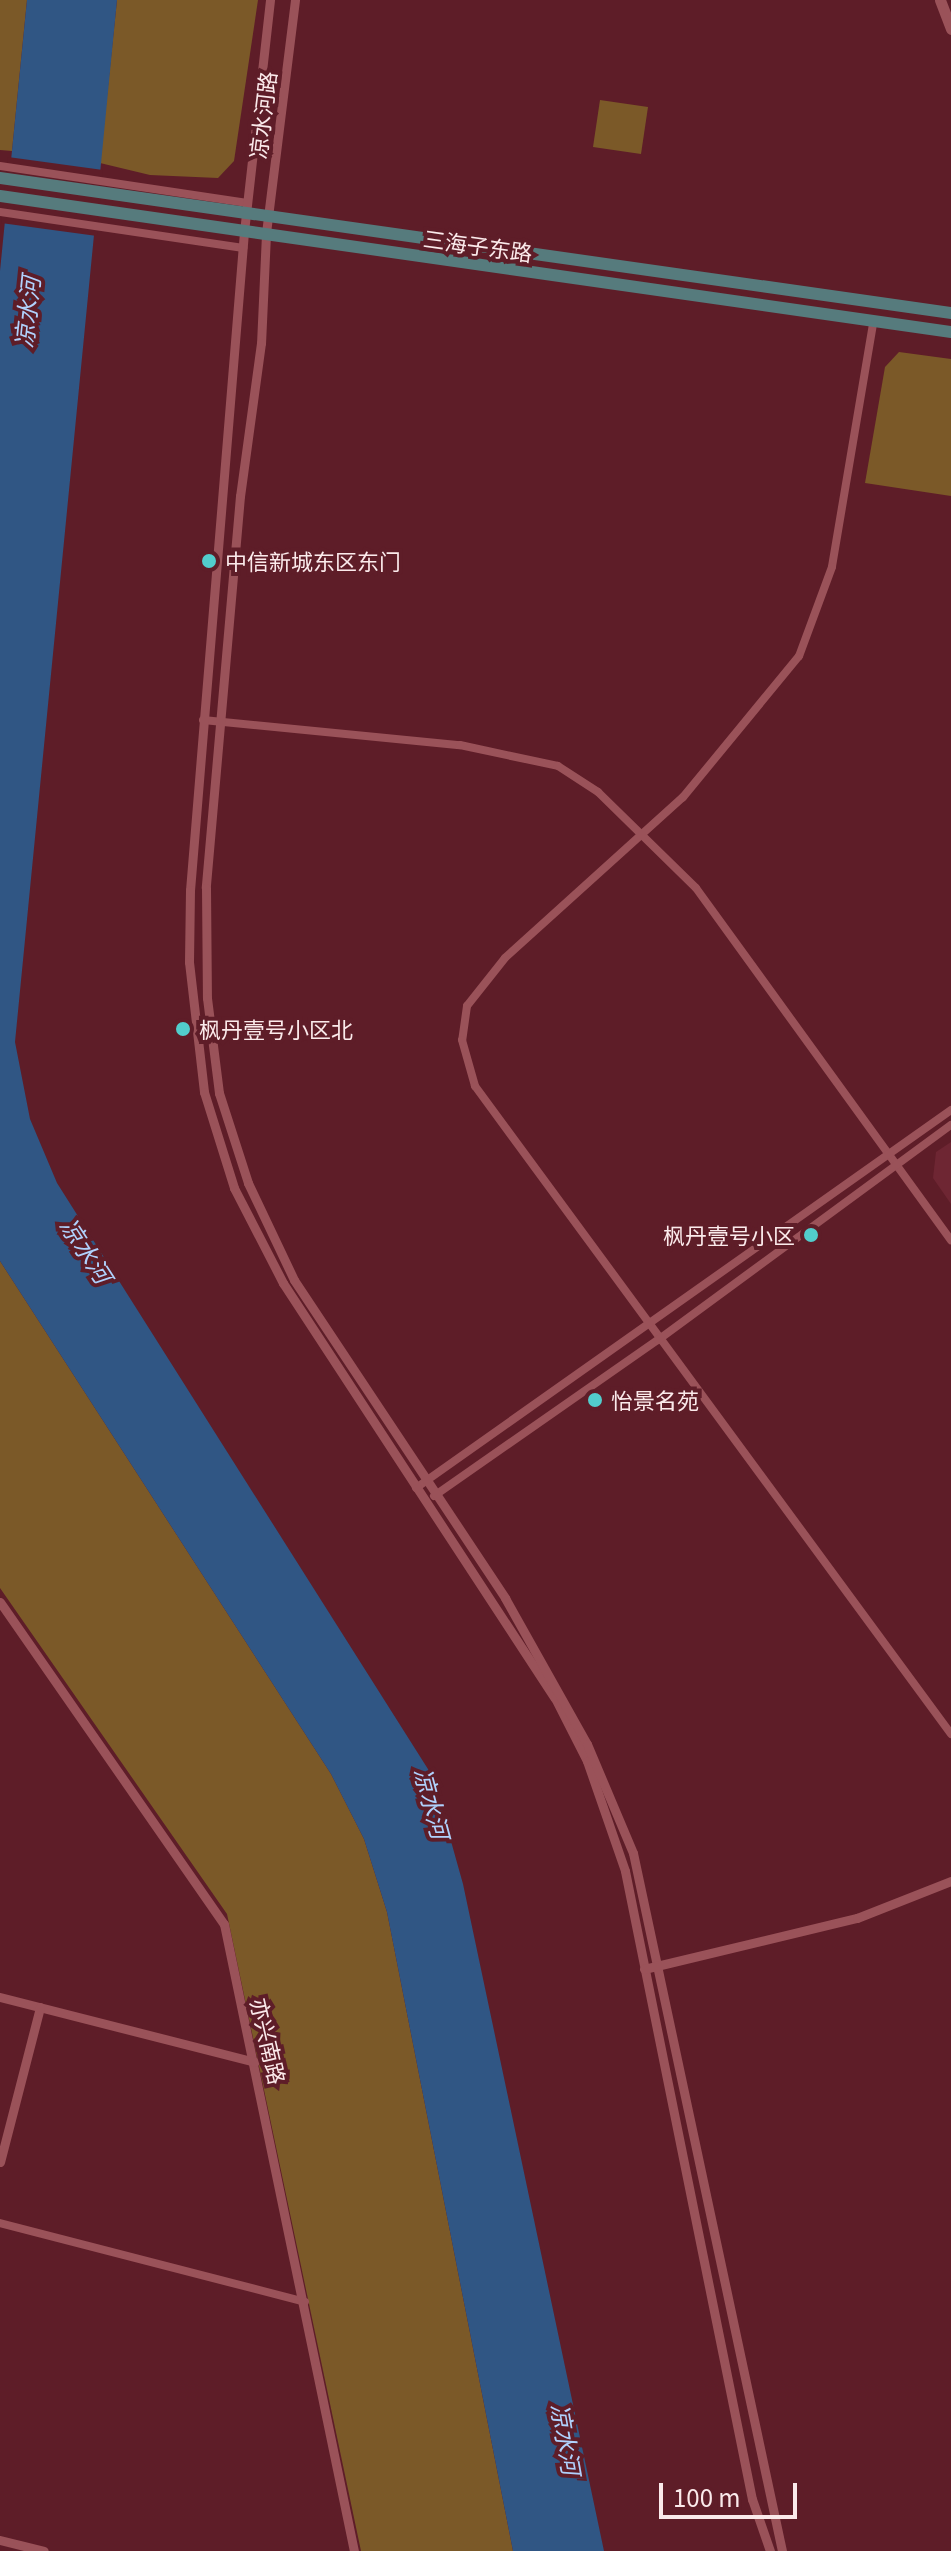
<!DOCTYPE html>
<meta charset="utf-8">
<style>
body{margin:0}
#map{position:relative;width:951px;height:2551px;overflow:hidden;background:#5e1d28;font-family:Georgia,"Noto Sans SC",serif}
div>[style]{position:absolute}
.built>*{inset:0;background:#6e2633}
.green>*{inset:0;background:#7b5928}
.water>*{inset:0;background:#305684}
.pier>*{inset:0;background:#5e1d28}
.minor>*{height:8px;margin:-4px;padding:0 4px;transform-origin:4px;border-radius:4px;background:#9a5259}
.tertiary>*{height:9px;margin:-4.5px;padding:0 4.5px;transform-origin:4.5px;border-radius:4.5px;background:#9a5259}
.secondary>*{height:11px;margin:-5.5px;padding:0 5.5px;transform-origin:5.5px;border-radius:5.5px;background:#9a5259}
.primary>*{height:12px;margin:-6px;padding:0 6px;transform-origin:6px;border-radius:6px;background:#567b7d}
.dots>*{width:22px;height:22px;translate:-50% -50%;box-sizing:border-box;border:4px solid #5e1d28;border-radius:50%}
span{translate:-50% -50%;white-space:nowrap;text-align:center;line-height:1.15;-webkit-text-stroke:8px #5e1d28;paint-order:stroke}
.street-label{font-size:22px;color:#fbeaeb}
.poi-label{font-size:22px;color:#fbeaeb}
.left{translate:0 -50%;text-align:left}
.right{translate:-100% -50%;text-align:right}
.water-label{font-size:24px;color:#b0d2fd;font-style:italic}
.scale{position:absolute;left:659px;top:2483px;width:138px;height:36px;box-sizing:border-box;border:4px solid #fbeaeb;border-top:0;padding-left:10px;font-size:24px;line-height:28px;white-space:nowrap;color:#fbeaeb;-webkit-text-stroke:6px #5e1d28;paint-order:stroke}
</style>
<div id="map">
<div class="built">
<div style="clip-path:polygon(951px 1142px,951px 1204px,933px 1178px,936px 1152px)"></div>
</div>
<div class="green">
<div style="clip-path:polygon(0 0,27px 0,12px 151px,0 150px)"></div>
<div style="clip-path:polygon(117px 0,258px 0,234px 161px,218px 178px,150px 175px,100px 163px)"></div>
<div style="clip-path:polygon(600px 100px,648px 107px,641px 154px,593px 147px)"></div>
<div style="clip-path:polygon(899px 352px,951px 359px,951px 496px,865px 483px,885px 367px)"></div>
<div style="clip-path:polygon(0 1261px,331px 1774px,364px 1839px,387px 1912px,513px 2551px,361px 2551px,227px 1914px,0 1588px)"></div>
</div>
<div class="water">
<div style="clip-path:polygon(27px 0,117px 0,15px 1042px,30px 1119px,57px 1183px,433px 1777px,463px 1884px,604px 2551px,513px 2551px,387px 1912px,364px 1839px,331px 1774px,0 1261px,0 271px)"></div>
</div>
<div class="pier">
<div style="clip-path:polygon(8px 157px,103px 170px,97px 236px,1px 223px)"></div>
</div>
<div class="minor">
<div style="left:0;top:166px;width:250px;rotate:8.5deg"></div>
<div style="left:0;top:212px;width:246px;rotate:8.4deg"></div>
<div style="left:873px;top:324px;width:246px;rotate:99.6deg"></div>
<div style="left:832px;top:567px;width:95px;rotate:110.3deg"></div>
<div style="left:799px;top:656px;width:183px;rotate:129.4deg"></div>
<div style="left:683px;top:797px;width:240px;rotate:137.9deg"></div>
<div style="left:505px;top:958px;width:61px;rotate:128.4deg"></div>
<div style="left:467px;top:1006px;width:34px;rotate:98deg"></div>
<div style="left:462px;top:1040px;width:48px;rotate:74.2deg"></div>
<div style="left:475px;top:1086px;width:804px;rotate:53.7deg"></div>
<div style="left:203px;top:720px;width:258px;rotate:5.6deg"></div>
<div style="left:460px;top:745px;width:100px;rotate:12.1deg"></div>
<div style="left:558px;top:766px;width:48px;rotate:33deg"></div>
<div style="left:598px;top:792px;width:137px;rotate:44.4deg"></div>
<div style="left:696px;top:888px;width:435px;rotate:54.1deg"></div>
<div style="left:416px;top:1488px;width:655px;rotate:-35.24deg"></div>
<div style="left:434px;top:1496px;width:273px;rotate:-34.9deg"></div>
<div style="left:658px;top:1340px;width:363px;rotate:-36.3deg"></div>
<div style="left:0;top:2223px;width:315px;rotate:14.5deg"></div>
</div>
<div class="tertiary">
<div style="left:270px;top:0;width:233px;rotate:96.4deg"></div>
<div style="left:244px;top:232px;width:660px;rotate:94.69deg"></div>
<div style="left:190px;top:890px;width:72px;rotate:90.8deg"></div>
<div style="left:189px;top:962px;width:131px;rotate:83.4deg"></div>
<div style="left:204px;top:1092px;width:101px;rotate:72.6deg"></div>
<div style="left:234px;top:1188px;width:107px;rotate:62.7deg"></div>
<div style="left:283px;top:1283px;width:496px;rotate:56.8deg"></div>
<div style="left:555px;top:1698px;width:71px;rotate:63.1deg"></div>
<div style="left:587px;top:1761px;width:116px;rotate:70.9deg"></div>
<div style="left:625px;top:1871px;width:641px;rotate:78.57deg"></div>
<div style="left:752px;top:2499px;width:55px;rotate:70.9deg"></div>
<div style="left:295px;top:0;width:236px;rotate:97.1deg"></div>
<div style="left:266px;top:234px;width:109px;rotate:92.6deg"></div>
<div style="left:261px;top:343px;width:154px;rotate:97.8deg"></div>
<div style="left:240px;top:496px;width:393px;rotate:95deg"></div>
<div style="left:206px;top:888px;width:110px;rotate:89.5deg"></div>
<div style="left:207px;top:998px;width:96px;rotate:82.8deg"></div>
<div style="left:219px;top:1093px;width:95px;rotate:72.1deg"></div>
<div style="left:248px;top:1183px;width:107px;rotate:64.6deg"></div>
<div style="left:294px;top:1280px;width:382px;rotate:56.4deg"></div>
<div style="left:505px;top:1598px;width:167px;rotate:60.7deg"></div>
<div style="left:587px;top:1744px;width:118px;rotate:67.1deg"></div>
<div style="left:633px;top:1853px;width:714px;rotate:77.95deg"></div>
<div style="left:0;top:1602px;width:392px;rotate:55.2deg"></div>
<div style="left:224px;top:1924px;width:640px;rotate:78.29deg"></div>
<div style="left:644px;top:1969px;width:219px;rotate:-13.5deg"></div>
<div style="left:857px;top:1918px;width:101px;rotate:-21.5deg"></div>
<div style="left:0;top:1997px;width:263px;rotate:14.3deg"></div>
<div style="left:0;top:2162px;width:160px;rotate:-75.5deg"></div>
<div style="left:0;top:2540px;width:45px;rotate:14deg"></div>
</div>
<div class="secondary">
<div style="left:940px;top:0;width:31px;rotate:69deg"></div>
</div>
<div class="primary">
<div style="left:0;top:178px;width:961px;rotate:8.08deg"></div>
<div style="left:0;top:196px;width:961px;rotate:8.14deg"></div>
</div>
<div class="dots">
<div style="left:209px;top:561px;background:#52cdcc"></div>
<div style="left:183px;top:1029px;background:#52cdcc"></div>
<div style="left:811px;top:1235px;background:#52cdcc"></div>
<div style="left:595px;top:1400px;background:#52cdcc"></div>
</div>
<div class="street-label">
<span style="left:262px;top:115px;rotate:-83deg">凉水河路</span>
<span style="left:478px;top:245px;rotate:8deg">三海子东路</span>
<span style="left:269px;top:2041px;rotate:77deg">亦兴南路</span>
</div>
<div class="poi-label">
<span class="left" style="left:225px;top:561px">中信新城东区东门</span>
<span class="left" style="left:199px;top:1029px">枫丹壹号小区北</span>
<span class="right" style="left:795px;top:1235px">枫丹壹号小区</span>
<span class="left" style="left:611px;top:1400px">怡景名苑</span>
</div>
<div class="water-label">
<span style="left:26px;top:312px;rotate:-84deg">凉水河</span>
<span style="left:87px;top:1250px;rotate:57deg">凉水河</span>
<span style="left:433px;top:1803px;rotate:75deg">凉水河</span>
<span style="left:567px;top:2439px;rotate:80deg">凉水河</span>
</div>
<div class="scale">100 m</div>
</div>
